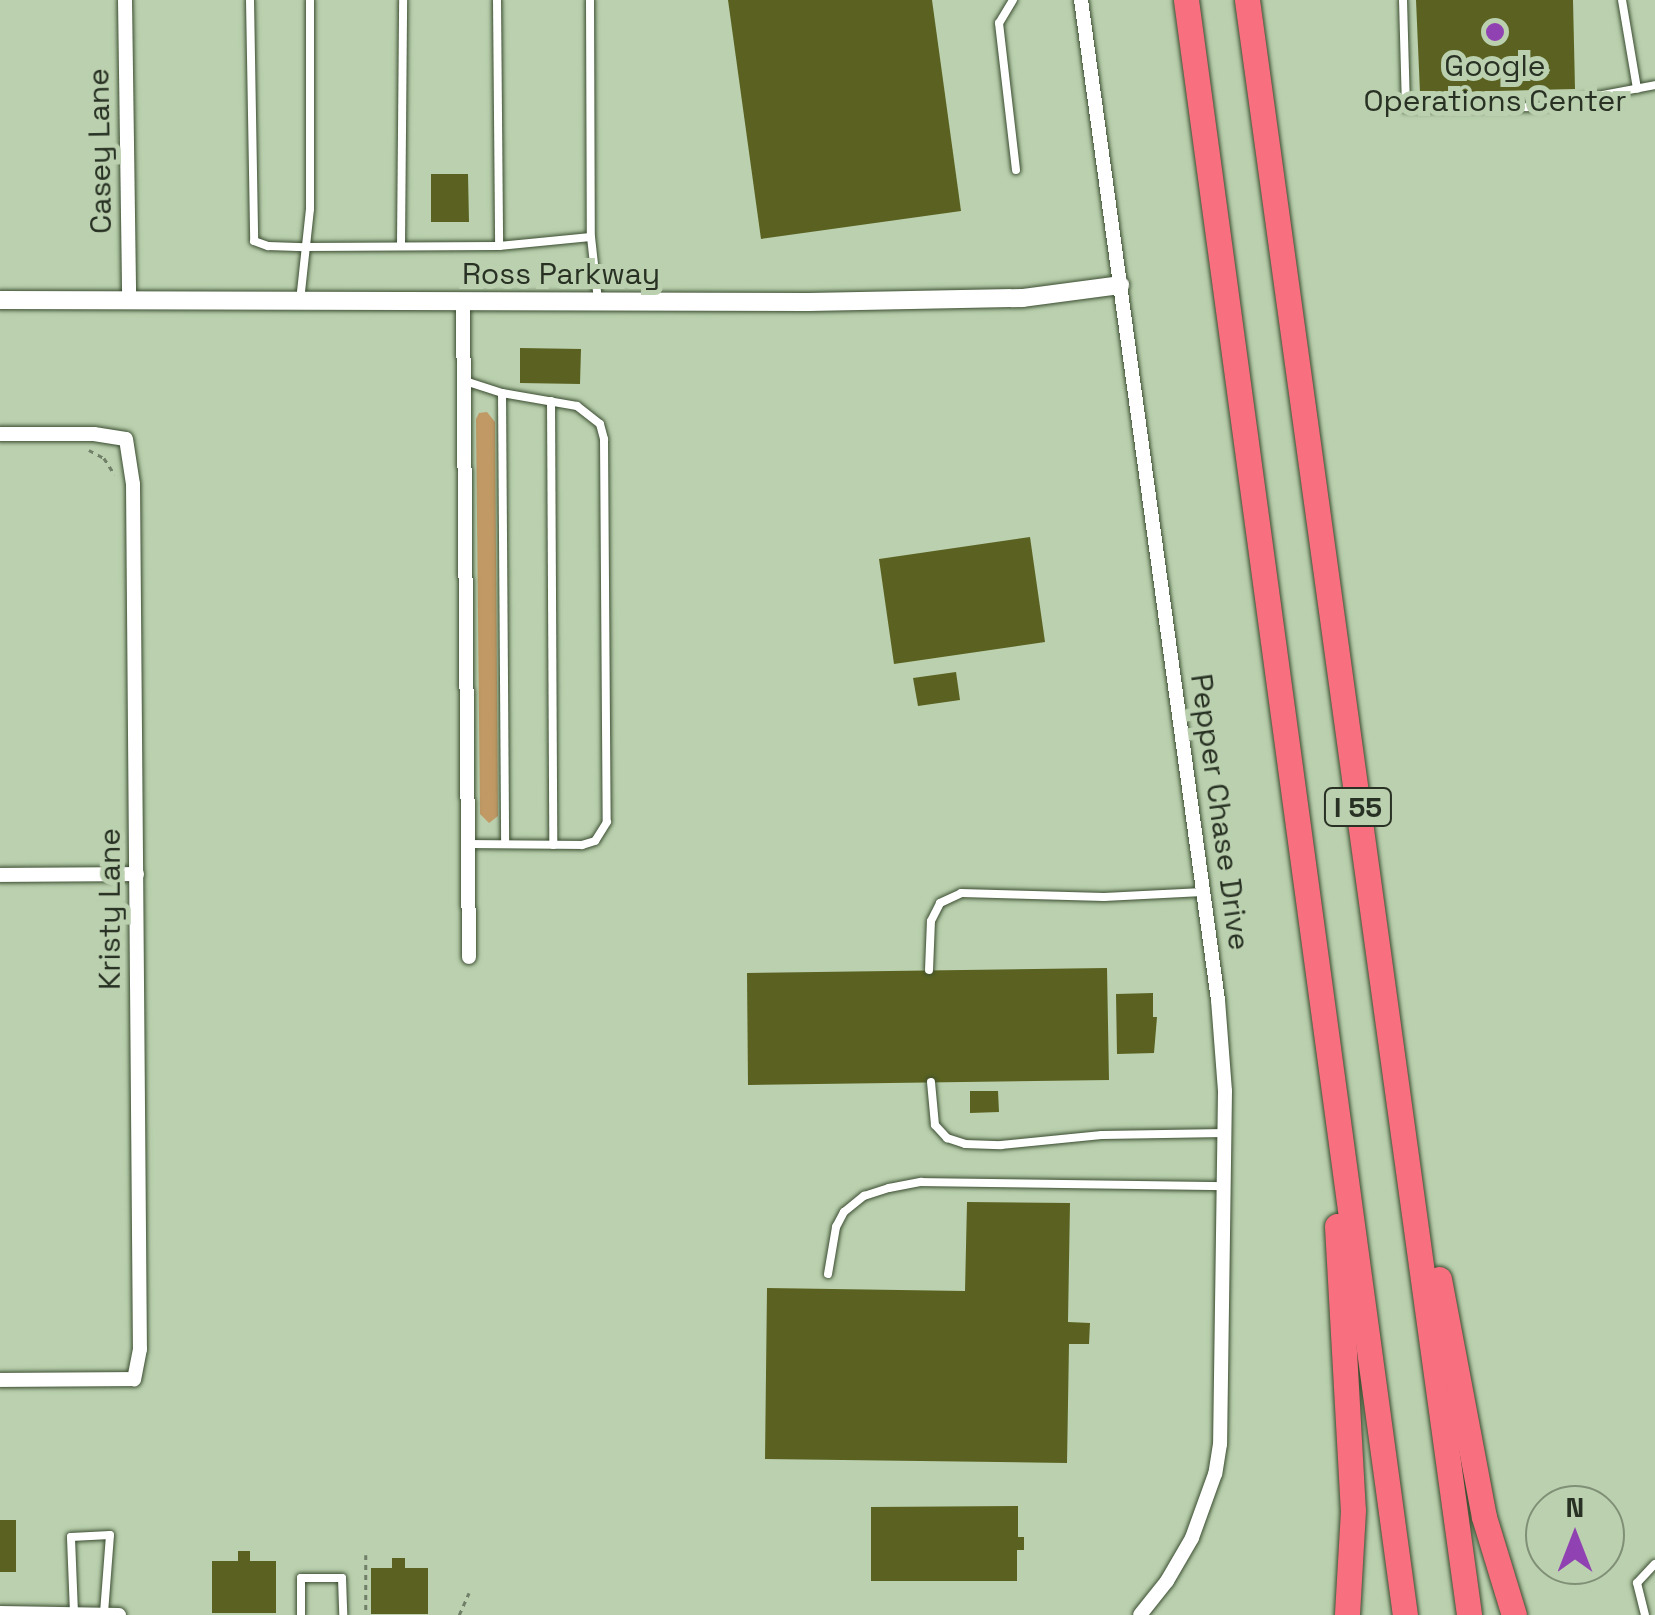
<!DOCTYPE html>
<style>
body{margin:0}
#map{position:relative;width:1655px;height:1615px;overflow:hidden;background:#bad0ae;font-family:"Space Grotesk",sans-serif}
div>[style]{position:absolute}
.green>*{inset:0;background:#c09964}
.building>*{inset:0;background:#5b6221}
.path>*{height:2.5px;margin-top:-1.25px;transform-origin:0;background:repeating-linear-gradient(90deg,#707f67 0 5px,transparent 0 10px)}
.roads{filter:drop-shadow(0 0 2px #3a4d30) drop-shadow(0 0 2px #3a4d30)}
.service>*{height:8px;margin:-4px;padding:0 4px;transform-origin:4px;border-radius:4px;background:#fff}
.minor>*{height:14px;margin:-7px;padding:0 7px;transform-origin:7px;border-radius:7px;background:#fff}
.tertiary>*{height:18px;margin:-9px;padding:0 9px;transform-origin:9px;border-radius:9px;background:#fff}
.motorway>*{height:25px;margin:-12.5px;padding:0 12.5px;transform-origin:12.5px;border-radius:12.5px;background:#f86f80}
.dots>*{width:28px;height:28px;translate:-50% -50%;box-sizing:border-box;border:5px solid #bad0ae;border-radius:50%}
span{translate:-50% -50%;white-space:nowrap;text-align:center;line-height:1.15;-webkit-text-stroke:10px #bad0ae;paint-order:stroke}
.shield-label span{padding:2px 8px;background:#bad0ae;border:2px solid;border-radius:8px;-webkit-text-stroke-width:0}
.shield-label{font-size:28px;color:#283123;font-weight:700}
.poi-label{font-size:30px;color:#283123}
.street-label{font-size:30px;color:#283123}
.north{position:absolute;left:1525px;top:1485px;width:100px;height:100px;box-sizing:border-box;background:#bad0ae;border:2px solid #809076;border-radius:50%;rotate:0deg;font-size:28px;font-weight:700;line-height:40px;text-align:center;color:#283123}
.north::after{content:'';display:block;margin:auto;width:35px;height:45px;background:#9142b2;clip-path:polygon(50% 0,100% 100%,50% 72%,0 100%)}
</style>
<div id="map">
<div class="green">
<div style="clip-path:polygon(487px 412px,495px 422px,498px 816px,489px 823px,480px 814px,476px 419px,479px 413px)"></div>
</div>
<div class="building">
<div style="clip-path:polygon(728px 0,932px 0,961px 211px,761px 239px)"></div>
<div style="clip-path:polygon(1416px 0,1573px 0,1575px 89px,1420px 93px)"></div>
<div style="clip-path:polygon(431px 174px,468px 174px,469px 222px,431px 222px)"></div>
<div style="clip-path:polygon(520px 348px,581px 349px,580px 384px,520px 383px)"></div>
<div style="clip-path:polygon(1030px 537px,1045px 642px,894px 664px,879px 559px)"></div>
<div style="clip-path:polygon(956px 672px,960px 700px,918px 706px,913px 678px)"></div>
<div style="clip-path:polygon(1107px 968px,1109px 1080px,748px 1085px,747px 973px)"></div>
<div style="clip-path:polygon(1153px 993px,1153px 1017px,1157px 1017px,1154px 1053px,1117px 1054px,1116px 994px)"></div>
<div style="clip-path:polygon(970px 1091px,998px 1091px,999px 1112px,970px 1113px)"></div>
<div style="clip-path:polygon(967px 1202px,1070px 1203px,1068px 1322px,1090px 1323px,1089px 1344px,1069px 1344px,1067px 1463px,765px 1459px,767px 1288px,965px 1291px)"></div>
<div style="clip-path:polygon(1018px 1506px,1018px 1537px,1024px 1537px,1024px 1550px,1017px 1550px,1017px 1581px,871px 1581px,871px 1507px)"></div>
<div style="clip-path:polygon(0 1520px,16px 1520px,16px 1572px,0 1572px)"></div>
<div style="clip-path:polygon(238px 1551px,250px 1551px,250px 1561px,276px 1561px,276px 1613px,212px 1613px,212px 1561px,238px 1561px)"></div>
<div style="clip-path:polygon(392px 1558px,405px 1558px,405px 1568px,428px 1568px,428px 1614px,371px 1614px,371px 1568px,392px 1568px)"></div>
</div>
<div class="path">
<div style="left:89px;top:450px;width:17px;rotate:28deg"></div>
<div style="left:104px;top:458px;width:20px;rotate:57deg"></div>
<div style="left:117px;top:855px;width:12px;rotate:-76deg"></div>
<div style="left:366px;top:1555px;width:60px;rotate:90deg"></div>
<div style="left:459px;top:1615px;width:24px;rotate:-66deg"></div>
</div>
<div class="roads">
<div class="service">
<div style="left:250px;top:0;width:241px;rotate:89deg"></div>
<div style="left:254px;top:241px;width:15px;rotate:20deg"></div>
<div style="left:268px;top:246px;width:37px;rotate:2deg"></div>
<div style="left:305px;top:247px;width:194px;rotate:-0.3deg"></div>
<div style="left:499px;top:246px;width:92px;rotate:-5.6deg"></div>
<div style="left:497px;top:0;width:246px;rotate:89.5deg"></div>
<div style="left:590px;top:0;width:237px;rotate:89.8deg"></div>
<div style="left:591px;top:237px;width:63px;rotate:83.7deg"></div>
<div style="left:1013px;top:0;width:27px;rotate:121deg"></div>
<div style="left:999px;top:23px;width:148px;rotate:83.4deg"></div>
<div style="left:1403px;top:0;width:108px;rotate:88.4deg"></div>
<div style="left:1406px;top:108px;width:133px;rotate:-0.4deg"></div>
<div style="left:1539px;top:107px;width:118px;rotate:-10.7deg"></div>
<div style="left:1622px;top:0;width:90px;rotate:80.4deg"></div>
<div style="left:401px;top:245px;width:245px;rotate:-89.5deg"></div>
<div style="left:300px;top:301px;width:93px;rotate:-83.8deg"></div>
<div style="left:310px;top:209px;width:209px;rotate:-90deg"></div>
<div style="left:465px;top:381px;width:39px;rotate:18deg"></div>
<div style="left:502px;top:393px;width:76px;rotate:9.8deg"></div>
<div style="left:577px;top:406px;width:29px;rotate:38deg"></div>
<div style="left:600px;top:424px;width:16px;rotate:75deg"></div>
<div style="left:604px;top:439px;width:383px;rotate:89.6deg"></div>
<div style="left:607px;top:822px;width:22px;rotate:122deg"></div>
<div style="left:595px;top:841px;width:14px;rotate:163deg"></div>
<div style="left:582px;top:845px;width:112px;rotate:-179.5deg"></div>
<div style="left:502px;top:393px;width:451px;rotate:89.6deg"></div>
<div style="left:551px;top:401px;width:444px;rotate:89.7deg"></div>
<div style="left:929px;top:970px;width:49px;rotate:-87.7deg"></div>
<div style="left:931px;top:921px;width:20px;rotate:-63deg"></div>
<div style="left:940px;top:903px;width:23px;rotate:-25deg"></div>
<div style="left:961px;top:893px;width:143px;rotate:1.6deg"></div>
<div style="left:1104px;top:897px;width:99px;rotate:-2.9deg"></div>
<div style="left:931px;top:1082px;width:43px;rotate:84.7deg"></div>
<div style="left:935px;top:1125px;width:18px;rotate:47deg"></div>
<div style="left:947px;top:1138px;width:19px;rotate:18deg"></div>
<div style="left:965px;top:1144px;width:36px;rotate:2deg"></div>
<div style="left:1001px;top:1145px;width:101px;rotate:-5.7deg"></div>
<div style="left:1102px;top:1135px;width:123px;rotate:-0.9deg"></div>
<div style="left:828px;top:1274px;width:48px;rotate:-80.3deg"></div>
<div style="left:836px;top:1227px;width:17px;rotate:-62deg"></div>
<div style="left:844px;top:1212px;width:26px;rotate:-39deg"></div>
<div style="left:864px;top:1196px;width:26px;rotate:-18deg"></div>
<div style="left:889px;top:1188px;width:33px;rotate:-11deg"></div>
<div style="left:921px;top:1182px;width:304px;rotate:0.8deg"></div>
<div style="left:74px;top:1613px;width:76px;rotate:-92.3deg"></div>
<div style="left:71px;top:1537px;width:39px;rotate:-3deg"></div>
<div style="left:110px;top:1535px;width:78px;rotate:94.4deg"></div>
<div style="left:301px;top:1615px;width:37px;rotate:-90deg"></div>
<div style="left:301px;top:1578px;width:41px"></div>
<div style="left:342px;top:1578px;width:37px;rotate:88deg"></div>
<div style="left:1645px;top:1615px;width:33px;rotate:-104deg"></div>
<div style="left:1637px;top:1583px;width:26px;rotate:-47deg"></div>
</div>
<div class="minor">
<div style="left:125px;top:0;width:301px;rotate:89.2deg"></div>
<div style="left:1081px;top:0;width:1009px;rotate:82.2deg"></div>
<div style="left:1218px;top:1000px;width:91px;rotate:85.6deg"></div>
<div style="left:1225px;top:1091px;width:353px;rotate:90.8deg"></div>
<div style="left:1220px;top:1444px;width:30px;rotate:99deg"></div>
<div style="left:1215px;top:1474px;width:68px;rotate:109.8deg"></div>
<div style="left:1192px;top:1538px;width:50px;rotate:120.2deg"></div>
<div style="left:1167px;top:1581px;width:43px;rotate:128.5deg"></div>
<div style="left:463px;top:301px;width:656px;rotate:89.48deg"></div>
<div style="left:0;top:434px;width:94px"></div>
<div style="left:94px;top:434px;width:32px;rotate:9deg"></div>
<div style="left:126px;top:439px;width:46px;rotate:81.2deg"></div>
<div style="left:133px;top:484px;width:865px;rotate:89.54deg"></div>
<div style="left:140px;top:1349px;width:31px;rotate:101deg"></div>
<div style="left:134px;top:1379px;width:134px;rotate:179.6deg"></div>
<div style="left:0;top:875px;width:137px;rotate:-0.4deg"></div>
<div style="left:0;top:1613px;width:119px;rotate:1deg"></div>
</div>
<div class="tertiary">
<div style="left:0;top:300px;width:809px;rotate:0.14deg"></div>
<div style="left:809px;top:302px;width:214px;rotate:-1.1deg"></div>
<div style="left:1023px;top:298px;width:98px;rotate:-7.6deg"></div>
</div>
<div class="motorway">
<div style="left:1186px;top:0;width:1630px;rotate:82.28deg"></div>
<div style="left:1247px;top:0;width:1630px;rotate:82.17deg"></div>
<div style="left:1337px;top:1226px;width:284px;rotate:86.8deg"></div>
<div style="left:1353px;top:1510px;width:105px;rotate:93.3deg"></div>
<div style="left:1439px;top:1279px;width:242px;rotate:79.3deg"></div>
<div style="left:1484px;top:1517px;width:102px;rotate:73deg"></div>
</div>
</div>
<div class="dots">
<div style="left:1495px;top:32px;background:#9142b2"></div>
</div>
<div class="shield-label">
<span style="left:1358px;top:807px">I 55</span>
</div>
<div class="poi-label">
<span style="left:1495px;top:83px">Google<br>Operations Center</span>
</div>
<div class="street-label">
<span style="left:100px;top:151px;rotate:-91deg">Casey Lane</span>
<span style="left:561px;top:274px">Ross Parkway</span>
<span style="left:1220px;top:812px;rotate:82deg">Pepper Chase Drive</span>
<span style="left:110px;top:909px;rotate:-90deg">Kristy Lane</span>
</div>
<div class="north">N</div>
</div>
